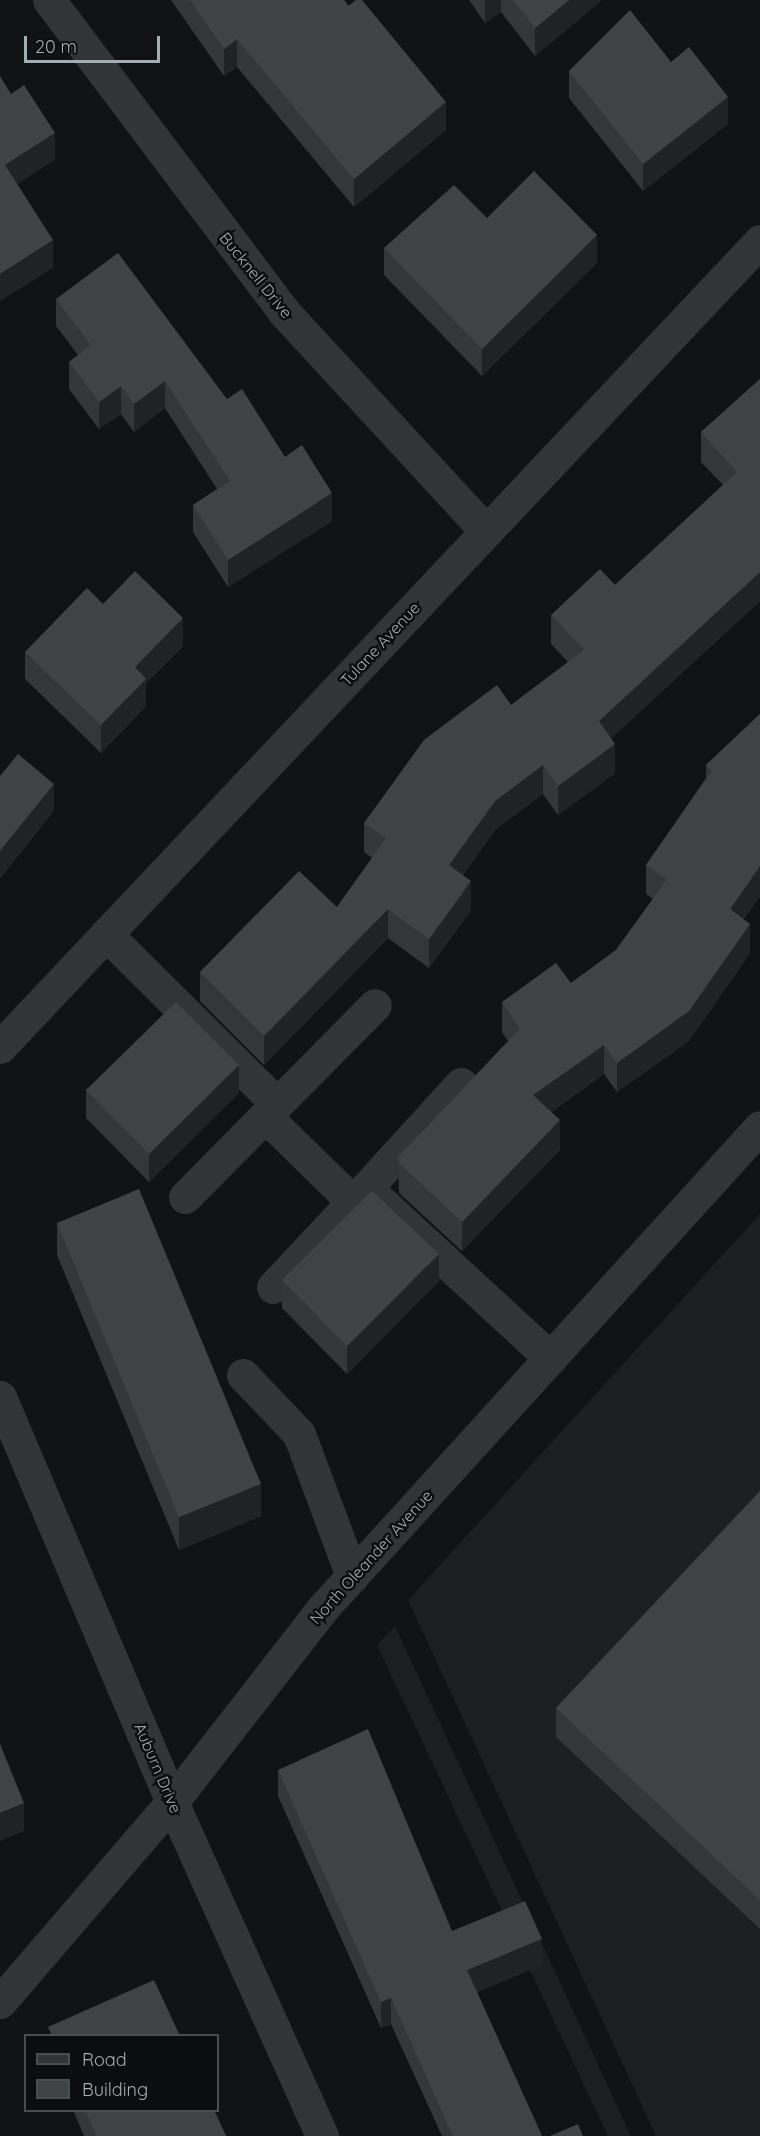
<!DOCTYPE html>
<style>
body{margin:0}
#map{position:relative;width:760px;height:2136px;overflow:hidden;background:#111213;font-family:Quicksand,sans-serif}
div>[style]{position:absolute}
.built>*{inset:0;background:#1d1e20}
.minor>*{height:33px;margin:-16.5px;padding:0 16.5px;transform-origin:16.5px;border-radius:16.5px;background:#323538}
.wall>*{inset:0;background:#343638}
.shaded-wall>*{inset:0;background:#212224}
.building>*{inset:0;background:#404346}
span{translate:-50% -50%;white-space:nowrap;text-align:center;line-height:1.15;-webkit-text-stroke:5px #0c0d0e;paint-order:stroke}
.street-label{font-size:16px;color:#a2aeb4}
.legend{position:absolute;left:24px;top:2034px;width:195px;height:78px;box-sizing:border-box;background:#0c0d0e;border:2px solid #484d50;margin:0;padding:8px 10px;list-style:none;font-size:18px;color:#a2aeb4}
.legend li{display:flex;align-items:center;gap:12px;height:30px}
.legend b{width:30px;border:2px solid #484d50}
.scale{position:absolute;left:24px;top:36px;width:136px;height:27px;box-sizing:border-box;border:3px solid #a2aeb4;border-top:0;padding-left:8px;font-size:18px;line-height:21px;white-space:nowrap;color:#a2aeb4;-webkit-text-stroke:4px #0c0d0e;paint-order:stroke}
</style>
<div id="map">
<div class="built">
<div style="clip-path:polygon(760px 1214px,760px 2136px,656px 2136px,408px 1600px)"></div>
<div style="clip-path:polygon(395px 1626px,631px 2136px,608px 2136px,377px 1645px)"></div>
</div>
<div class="minor">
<div style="left:49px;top:0;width:389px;rotate:53deg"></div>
<div style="left:283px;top:311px;width:299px;rotate:47.3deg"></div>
<div style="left:106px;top:934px;width:241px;rotate:44.8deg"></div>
<div style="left:277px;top:1104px;width:139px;rotate:-45.3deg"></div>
<div style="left:0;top:1047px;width:1108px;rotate:-46.68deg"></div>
<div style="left:461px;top:1084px;width:141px;rotate:132.4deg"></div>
<div style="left:366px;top:1188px;width:251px;rotate:42.7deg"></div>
<div style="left:265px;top:1116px;width:122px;rotate:44.3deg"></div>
<div style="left:185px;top:1197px;width:131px;rotate:-45.3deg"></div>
<div style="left:273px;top:1287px;width:136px;rotate:-46.8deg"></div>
<div style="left:243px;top:1375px;width:81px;rotate:46.5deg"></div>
<div style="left:299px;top:1434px;width:152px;rotate:69.5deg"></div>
<div style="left:0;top:1397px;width:440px;rotate:67deg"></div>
<div style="left:172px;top:1802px;width:366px;rotate:65.8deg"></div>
<div style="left:0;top:2002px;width:264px;rotate:-49.3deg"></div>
<div style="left:172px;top:1802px;width:244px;rotate:-52.1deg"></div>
<div style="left:322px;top:1609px;width:651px;rotate:-47.74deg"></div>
</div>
<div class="wall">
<div style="clip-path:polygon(171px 0,344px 0,446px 130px,354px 207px,237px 67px,224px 76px)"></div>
<div style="clip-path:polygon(469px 0,601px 0,601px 1px,535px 56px,501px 12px,485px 23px)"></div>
<div style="clip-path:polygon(671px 62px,728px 124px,643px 191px,569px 98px,569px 71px)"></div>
<div style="clip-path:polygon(487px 218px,597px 263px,482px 376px,384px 275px,384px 248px)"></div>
<div style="clip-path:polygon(56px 299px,227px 399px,285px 457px,332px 521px,228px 587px,193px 532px,193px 505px,217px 489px,165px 408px,134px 432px,121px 414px,99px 429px,69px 389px,69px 362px,78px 355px,56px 326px)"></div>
<div style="clip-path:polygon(760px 379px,760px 601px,611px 738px,615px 773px,558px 815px,543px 794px,495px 830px,463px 875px,471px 910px,429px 968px,388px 938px,264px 1065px,200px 1001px,200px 972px,337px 907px,372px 858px,364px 852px,364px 823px,511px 705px,568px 662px,551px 644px,551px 615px,615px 585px,723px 485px,701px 462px,701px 432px)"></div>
<div style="clip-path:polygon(103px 604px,183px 646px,146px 683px,146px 706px,101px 753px,25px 679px,25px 652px)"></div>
<div style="clip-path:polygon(760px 714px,760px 896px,744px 919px,750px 953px,689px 1041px,617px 1092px,604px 1074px,551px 1112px,560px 1150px,462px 1251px,399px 1193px,398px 1157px,508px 1041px,502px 1032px,502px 1002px,571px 983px,616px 950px,653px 899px,646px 894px,646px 865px,706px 778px,706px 765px)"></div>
<div style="clip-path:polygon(86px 1090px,239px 1093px,149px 1182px,86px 1118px)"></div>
<div style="clip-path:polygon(57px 1223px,261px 1516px,179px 1550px,57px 1255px)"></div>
<div style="clip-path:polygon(282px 1280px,439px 1281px,347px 1374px,282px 1308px)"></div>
<div style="clip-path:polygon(760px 1491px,760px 1929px,556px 1737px,556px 1708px)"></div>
<div style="clip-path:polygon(278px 1770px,452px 1931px,542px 1965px,477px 1992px,542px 2136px,442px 2136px,391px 2024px,381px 2028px,278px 1796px)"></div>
<div style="clip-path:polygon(73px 2110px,214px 2110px,226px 2136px,84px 2136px)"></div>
</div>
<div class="shaded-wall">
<div style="clip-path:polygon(485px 0,501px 0,501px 12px,485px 23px)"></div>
<div style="clip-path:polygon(569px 0,601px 0,601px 1px,535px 56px,535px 28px)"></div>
<div style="clip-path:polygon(237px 39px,237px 67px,224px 76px,224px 49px)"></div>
<div style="clip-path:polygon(728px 97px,728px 124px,643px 191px,643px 164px)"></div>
<div style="clip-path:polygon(446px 102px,446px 130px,354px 207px,354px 179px)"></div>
<div style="clip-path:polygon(55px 133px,55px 160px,5px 192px,5px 165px)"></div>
<div style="clip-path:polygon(597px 235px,597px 263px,482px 376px,482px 349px)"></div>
<div style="clip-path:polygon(53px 240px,53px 268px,0 301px,0 274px)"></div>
<div style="clip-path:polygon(165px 381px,165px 408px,134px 432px,134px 404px)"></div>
<div style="clip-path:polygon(121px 386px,121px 414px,99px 429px,99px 402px)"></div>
<div style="clip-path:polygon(332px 493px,332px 521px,228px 587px,228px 560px)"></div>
<div style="clip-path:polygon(760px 572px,760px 601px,599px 750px,599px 721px)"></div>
<div style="clip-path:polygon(183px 618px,183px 646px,146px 683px,146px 706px,101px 753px,101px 725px,135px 667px)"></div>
<div style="clip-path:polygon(615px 744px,615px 773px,558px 815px,558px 786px)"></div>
<div style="clip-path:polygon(543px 765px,543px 794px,495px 830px,449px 894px,449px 865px,495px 801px)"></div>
<div style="clip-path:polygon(54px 784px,54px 811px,0 879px,0 851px)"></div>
<div style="clip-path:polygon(760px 866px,760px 896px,730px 939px,730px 909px)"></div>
<div style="clip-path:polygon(471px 881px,471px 910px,429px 968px,429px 939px)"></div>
<div style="clip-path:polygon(388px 909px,388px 938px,264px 1065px,264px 1036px)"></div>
<div style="clip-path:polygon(750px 924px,750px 953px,689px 1041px,617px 1092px,617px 1063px)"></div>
<div style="clip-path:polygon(604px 1045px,604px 1074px,533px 1124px,533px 1095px)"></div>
<div style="clip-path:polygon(239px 1065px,239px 1093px,149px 1182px,149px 1154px)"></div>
<div style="clip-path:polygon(560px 1120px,560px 1150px,462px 1251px,462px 1222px)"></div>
<div style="clip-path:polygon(439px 1254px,439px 1281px,347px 1374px,347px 1346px)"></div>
<div style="clip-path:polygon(261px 1484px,261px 1516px,179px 1550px,179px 1517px)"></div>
<div style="clip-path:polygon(24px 1803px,24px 1831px,0 1841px,0 1813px)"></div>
<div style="clip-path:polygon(542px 1939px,542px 1965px,467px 1996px,467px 1970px)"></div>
<div style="clip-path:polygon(391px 1998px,391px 2024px,381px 2028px,381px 2002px)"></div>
</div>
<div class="building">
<div style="clip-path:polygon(190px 0,344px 0,348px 6px,356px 0,362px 0,446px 102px,354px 179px,237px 39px,224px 49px)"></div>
<div style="clip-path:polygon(513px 0,569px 0,535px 28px)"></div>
<div style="clip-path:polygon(630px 10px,671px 62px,689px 47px,728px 97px,643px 164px,569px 71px)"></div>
<div style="clip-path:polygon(0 76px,11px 94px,24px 85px,55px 133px,5px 165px,53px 240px,0 274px)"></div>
<div style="clip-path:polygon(534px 171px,597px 235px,482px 349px,384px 248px,454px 185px,487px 218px)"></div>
<div style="clip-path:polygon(118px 253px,227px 399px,242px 389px,285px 457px,302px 445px,332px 493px,228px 560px,193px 505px,230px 481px,165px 381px,134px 404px,121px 386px,99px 402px,69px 362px,91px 345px,56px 299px)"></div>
<div style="clip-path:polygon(760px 379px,760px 572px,599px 721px,615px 744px,558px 786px,543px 765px,495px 801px,449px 865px,471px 881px,429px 939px,388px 909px,264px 1036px,200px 972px,299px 871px,337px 907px,386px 838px,364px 823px,424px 740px,497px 685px,511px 705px,584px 650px,551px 615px,600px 569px,615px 585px,737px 472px,701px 432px)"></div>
<div style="clip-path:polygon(135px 571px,183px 618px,135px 667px,146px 679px,101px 725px,25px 652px,87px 588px,103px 604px)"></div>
<div style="clip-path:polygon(760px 714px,760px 866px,730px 909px,750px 924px,689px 1011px,617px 1063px,604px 1045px,533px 1095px,560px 1120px,462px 1222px,399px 1163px,398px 1157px,520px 1029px,502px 1002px,556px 963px,571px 983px,616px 950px,667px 879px,646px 865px,712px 771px,706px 765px)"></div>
<div style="clip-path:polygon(18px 754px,54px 784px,0 851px,0 776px)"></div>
<div style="clip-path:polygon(176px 1002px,239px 1065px,149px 1154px,86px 1090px)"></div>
<div style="clip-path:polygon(139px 1189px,261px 1484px,179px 1517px,57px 1223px)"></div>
<div style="clip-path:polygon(372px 1191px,439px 1254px,347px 1346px,282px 1280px)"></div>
<div style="clip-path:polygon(760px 1491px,760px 1900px,556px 1708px)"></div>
<div style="clip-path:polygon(368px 1729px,452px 1931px,525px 1901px,542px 1939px,467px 1970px,542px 2136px,453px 2136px,391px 1998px,381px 2002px,278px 1770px)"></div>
<div style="clip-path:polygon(0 1744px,24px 1803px,0 1813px)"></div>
<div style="clip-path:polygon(154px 1980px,180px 2036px,52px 2036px,48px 2027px)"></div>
<div style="clip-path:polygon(85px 2110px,214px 2110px,226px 2136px,97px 2136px)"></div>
<div style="clip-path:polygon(578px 2124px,583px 2136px,550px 2136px)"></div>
</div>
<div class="street-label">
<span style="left:256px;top:275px;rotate:51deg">Bucknell Drive</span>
<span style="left:380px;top:644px;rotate:-47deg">Tulane Avenue</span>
<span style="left:371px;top:1557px;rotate:-48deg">North Oleander Avenue</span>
<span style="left:158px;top:1768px;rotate:67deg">Auburn Drive</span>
</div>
<ul class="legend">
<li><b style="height:8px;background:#323538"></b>Road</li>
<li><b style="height:16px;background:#404346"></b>Building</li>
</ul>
<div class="scale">20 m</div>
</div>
